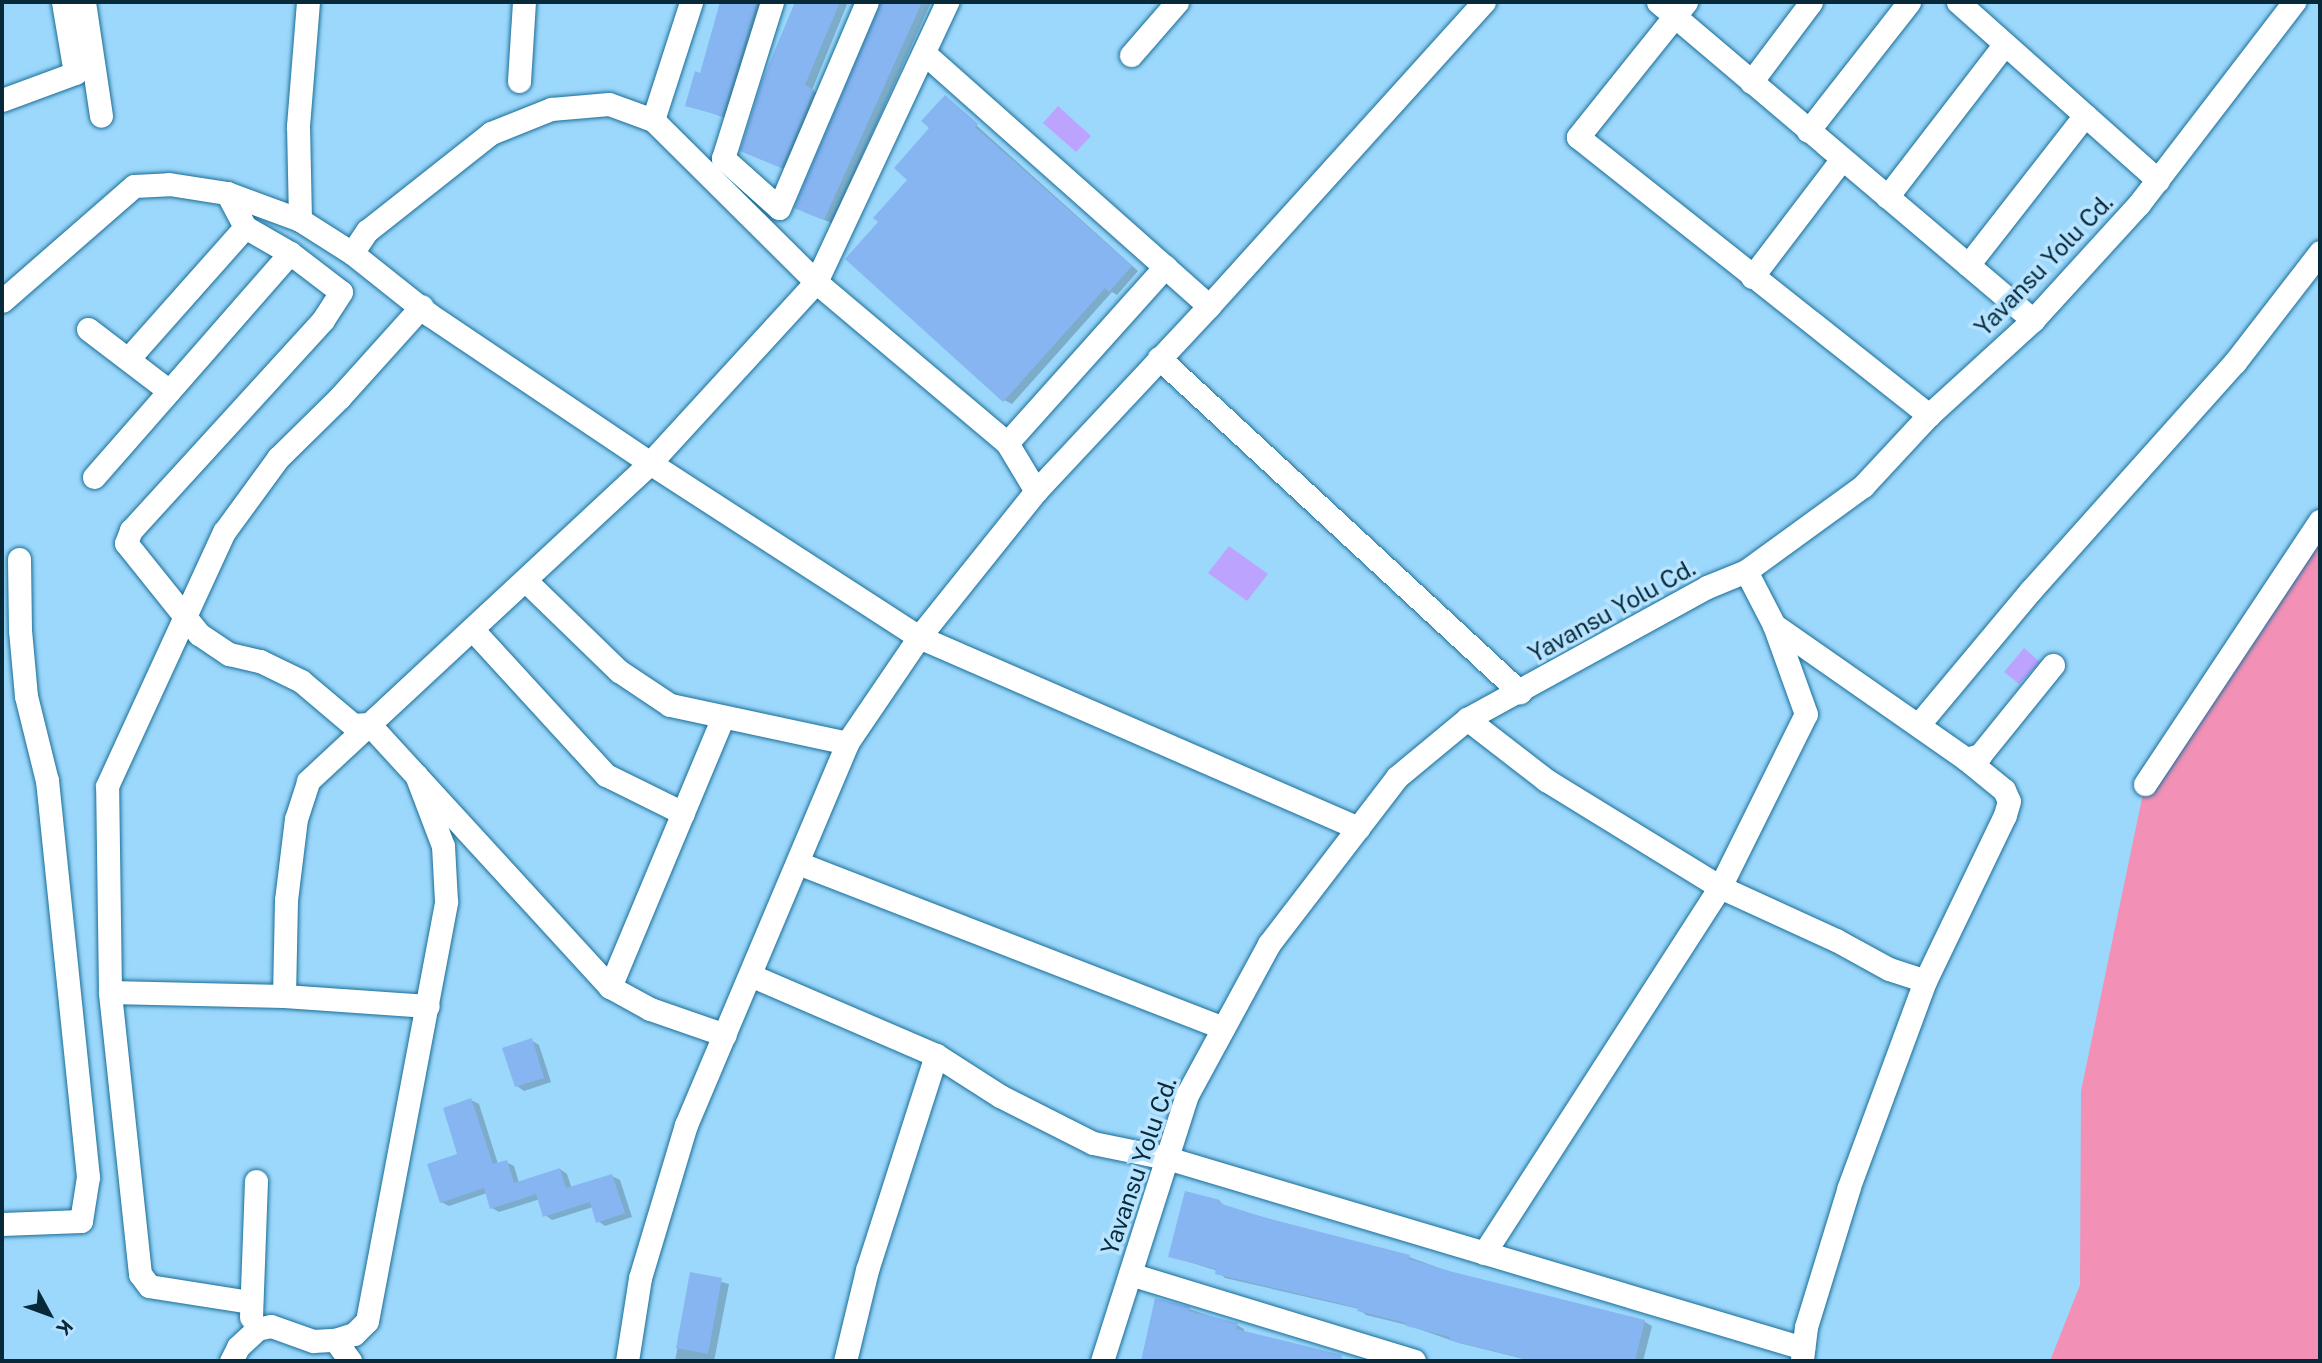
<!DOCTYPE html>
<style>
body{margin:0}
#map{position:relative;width:2322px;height:1363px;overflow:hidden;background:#9cd8fc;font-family:"Public Sans",sans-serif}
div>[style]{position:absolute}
.green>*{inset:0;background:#f390b6}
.water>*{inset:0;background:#bca4fe}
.shadow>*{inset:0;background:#0003}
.building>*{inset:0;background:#87b5f1}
.roads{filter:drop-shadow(0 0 2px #1a6e98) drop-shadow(0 0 2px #1a6e98)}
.minor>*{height:23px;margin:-11.5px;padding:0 11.5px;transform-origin:11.5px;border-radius:11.5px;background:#fff}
span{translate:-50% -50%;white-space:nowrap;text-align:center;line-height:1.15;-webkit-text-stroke:7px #b7e3ff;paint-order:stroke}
.street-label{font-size:24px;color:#07293a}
.frame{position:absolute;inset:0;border:4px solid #07293a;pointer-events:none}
.north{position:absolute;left:14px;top:1279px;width:70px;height:70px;-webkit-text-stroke:5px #b7e3ff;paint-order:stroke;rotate:131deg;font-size:19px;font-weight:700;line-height:28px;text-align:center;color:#07293a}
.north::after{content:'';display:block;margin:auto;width:24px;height:32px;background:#07293a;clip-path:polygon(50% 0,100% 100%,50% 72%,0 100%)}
</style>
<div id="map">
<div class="green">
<div style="clip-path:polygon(2320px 521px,2320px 1361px,2050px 1361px,2080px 1285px,2081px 1091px,2145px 784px)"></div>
</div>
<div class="water">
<div style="clip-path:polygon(1058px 106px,1091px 136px,1076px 152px,1043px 123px)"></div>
<div style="clip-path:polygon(1229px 546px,1268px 574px,1247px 601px,1208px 573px)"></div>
<div style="clip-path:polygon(2024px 648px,2040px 662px,2019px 684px,2004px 672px)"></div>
</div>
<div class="shadow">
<div style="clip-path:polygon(723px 2px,766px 2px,729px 119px,687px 105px,701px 75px)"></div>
<div style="clip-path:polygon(796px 2px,848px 2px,812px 90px,821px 95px,789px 171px,750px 154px,764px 81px)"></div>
<div style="clip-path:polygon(881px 2px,931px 2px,832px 223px,804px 212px)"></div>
<div style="clip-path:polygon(945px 97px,1138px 271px,1117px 295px,1112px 292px,1012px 404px,1004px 400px,880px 222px,910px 180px)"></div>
<div style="clip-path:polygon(531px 1040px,539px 1045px,551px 1082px,524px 1091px,517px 1086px)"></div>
<div style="clip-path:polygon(471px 1100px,479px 1104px,498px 1164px,506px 1162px,514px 1166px,519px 1183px,560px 1169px,567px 1174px,572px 1189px,612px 1176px,620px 1180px,632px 1217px,605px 1226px,598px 1221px,593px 1207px,552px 1220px,545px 1215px,540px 1199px,499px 1212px,492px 1208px,487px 1193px,449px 1206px,441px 1202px,460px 1155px)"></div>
<div style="clip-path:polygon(1219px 1201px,1226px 1207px,1409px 1257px,1453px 1273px,1645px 1322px,1652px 1326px,1643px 1361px,1532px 1361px,1459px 1343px,1407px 1325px,1366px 1315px,1359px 1309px,1225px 1278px,1218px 1271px,1170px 1256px)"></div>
<div style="clip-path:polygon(692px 1274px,729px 1284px,714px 1361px,675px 1361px)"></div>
<div style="clip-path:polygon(1189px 1309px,1237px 1325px,1244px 1329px,1244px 1333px,1351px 1361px,1143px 1359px)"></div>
</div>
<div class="building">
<div style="clip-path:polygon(720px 2px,757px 2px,722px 116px,685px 106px,695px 71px,700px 73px)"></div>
<div style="clip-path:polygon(795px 2px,840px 2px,805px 85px,814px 90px,781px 168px,740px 151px,762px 81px)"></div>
<div style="clip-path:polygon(881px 2px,922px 2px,824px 220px,794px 208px)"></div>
<div style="clip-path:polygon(945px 95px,978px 124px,975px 127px,1132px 266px,1109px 292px,1105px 288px,1003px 402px,845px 259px,878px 222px,873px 218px,907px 180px,894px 168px,929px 128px,921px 121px)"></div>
<div style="clip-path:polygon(532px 1038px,544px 1078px,515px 1087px,502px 1048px)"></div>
<div style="clip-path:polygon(471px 1098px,493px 1164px,507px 1160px,514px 1183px,560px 1168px,566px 1188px,612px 1174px,625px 1213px,596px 1223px,590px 1202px,543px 1217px,536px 1194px,490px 1209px,484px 1188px,440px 1203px,427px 1164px,457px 1154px,443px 1108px)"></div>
<div style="clip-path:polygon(1185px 1191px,1220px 1200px,1219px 1203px,1266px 1218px,1410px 1255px,1409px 1259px,1453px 1272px,1645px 1320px,1635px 1361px,1534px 1361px,1449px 1340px,1450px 1337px,1406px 1326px,1406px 1323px,1357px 1311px,1358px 1308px,1215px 1274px,1216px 1269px,1168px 1257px)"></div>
<div style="clip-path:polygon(690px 1272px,722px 1278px,708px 1354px,676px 1348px)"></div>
<div style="clip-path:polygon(1155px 1298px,1190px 1307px,1189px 1311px,1238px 1323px,1236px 1329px,1342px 1355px,1341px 1361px,1141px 1361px)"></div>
</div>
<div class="roads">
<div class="minor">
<div style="left:84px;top:2px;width:115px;rotate:81.5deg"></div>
<div style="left:772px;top:2px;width:164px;rotate:107.4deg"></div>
<div style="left:723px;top:158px;width:75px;rotate:41.8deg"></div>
<div style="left:779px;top:208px;width:224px;rotate:-66.9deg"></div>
<div style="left:1658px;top:2px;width:492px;rotate:40.3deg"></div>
<div style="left:1686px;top:2px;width:173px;rotate:128.7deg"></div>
<div style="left:1578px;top:137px;width:448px;rotate:38.4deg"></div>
<div style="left:1958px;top:2px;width:268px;rotate:41.7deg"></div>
<div style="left:1131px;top:55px;width:70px;rotate:-49deg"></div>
<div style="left:519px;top:81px;width:79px;rotate:-86.4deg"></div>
<div style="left:1751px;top:82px;width:100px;rotate:-53.1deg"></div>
<div style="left:2px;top:100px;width:78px;rotate:-20.3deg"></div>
<div style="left:75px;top:73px;width:72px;rotate:-99.6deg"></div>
<div style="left:653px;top:120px;width:124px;rotate:-72.1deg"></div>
<div style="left:1808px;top:131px;width:164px;rotate:-51.9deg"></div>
<div style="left:227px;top:193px;width:38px;rotate:62deg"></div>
<div style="left:245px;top:227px;width:52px;rotate:30deg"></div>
<div style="left:290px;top:253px;width:64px;rotate:37.4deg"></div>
<div style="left:341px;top:292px;width:33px;rotate:123deg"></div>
<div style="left:323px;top:320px;width:285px;rotate:132.4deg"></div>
<div style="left:131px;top:530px;width:14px;rotate:111deg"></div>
<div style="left:126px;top:543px;width:117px;rotate:51.3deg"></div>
<div style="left:199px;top:634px;width:36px;rotate:34deg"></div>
<div style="left:229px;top:654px;width:32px;rotate:13deg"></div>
<div style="left:260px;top:661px;width:46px;rotate:26deg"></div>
<div style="left:301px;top:681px;width:68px;rotate:40.2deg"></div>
<div style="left:353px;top:725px;width:16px;rotate:-4deg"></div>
<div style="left:1887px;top:197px;width:193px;rotate:-52.4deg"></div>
<div style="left:300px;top:220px;width:94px;rotate:-91.2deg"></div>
<div style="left:298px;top:126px;width:124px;rotate:-85.4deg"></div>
<div style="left:352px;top:253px;width:27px;rotate:-56deg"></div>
<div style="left:367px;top:231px;width:158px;rotate:-38.3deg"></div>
<div style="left:491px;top:133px;width:65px;rotate:-21.8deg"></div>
<div style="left:551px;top:109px;width:58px;rotate:-4.9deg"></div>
<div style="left:609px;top:104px;width:47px;rotate:20deg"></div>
<div style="left:653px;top:120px;width:230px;rotate:44.8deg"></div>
<div style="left:816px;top:282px;width:250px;rotate:40.1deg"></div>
<div style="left:1007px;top:443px;width:56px;rotate:58.9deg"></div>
<div style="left:1968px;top:265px;width:190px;rotate:-52deg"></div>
<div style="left:1752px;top:277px;width:148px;rotate:-52.7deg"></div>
<div style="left:2px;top:301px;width:175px;rotate:-41.1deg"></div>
<div style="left:134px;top:186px;width:35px;rotate:-3deg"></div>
<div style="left:169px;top:184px;width:59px;rotate:8.8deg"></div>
<div style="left:227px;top:193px;width:78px;rotate:20.3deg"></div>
<div style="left:300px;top:220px;width:62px;rotate:32.4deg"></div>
<div style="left:352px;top:253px;width:100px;rotate:38.5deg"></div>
<div style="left:430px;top:315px;width:265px;rotate:33.9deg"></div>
<div style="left:650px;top:463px;width:320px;rotate:32.9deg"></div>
<div style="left:919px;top:637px;width:479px;rotate:23.5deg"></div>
<div style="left:1209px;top:306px;width:410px;rotate:-47.9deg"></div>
<div style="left:88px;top:329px;width:102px;rotate:37.4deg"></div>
<div style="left:1159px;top:358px;width:492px;rotate:42.8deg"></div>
<div style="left:128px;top:359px;width:176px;rotate:-48.4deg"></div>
<div style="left:1007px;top:443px;width:237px;rotate:-48.1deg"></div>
<div style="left:94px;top:477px;width:298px;rotate:-48.8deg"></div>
<div style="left:525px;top:580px;width:131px;rotate:44.1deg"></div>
<div style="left:619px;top:671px;width:61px;rotate:33.7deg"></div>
<div style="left:670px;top:705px;width:181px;rotate:12.1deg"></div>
<div style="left:1774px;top:625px;width:234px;rotate:34.9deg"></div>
<div style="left:1966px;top:759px;width:49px;rotate:39.2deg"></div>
<div style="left:2004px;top:790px;width:12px;rotate:66deg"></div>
<div style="left:2009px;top:801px;width:15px;rotate:106deg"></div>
<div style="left:2005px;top:815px;width:184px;rotate:115.7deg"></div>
<div style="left:1925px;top:981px;width:220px;rotate:110.3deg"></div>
<div style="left:1849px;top:1187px;width:146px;rotate:107.1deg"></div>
<div style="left:1806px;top:1327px;width:34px;rotate:97deg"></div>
<div style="left:472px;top:629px;width:198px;rotate:47.5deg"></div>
<div style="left:606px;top:775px;width:86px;rotate:26.3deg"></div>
<div style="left:1467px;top:719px;width:100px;rotate:37.7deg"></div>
<div style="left:1546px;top:780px;width:204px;rotate:31.6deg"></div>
<div style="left:1720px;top:887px;width:128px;rotate:24.6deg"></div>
<div style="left:1836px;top:940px;width:60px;rotate:28.7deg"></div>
<div style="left:1889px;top:969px;width:38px;rotate:18deg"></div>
<div style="left:369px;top:724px;width:357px;rotate:47.5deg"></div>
<div style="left:610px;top:987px;width:46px;rotate:28.8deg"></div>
<div style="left:650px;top:1009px;width:79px;rotate:19.1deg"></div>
<div style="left:1919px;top:724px;width:175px;rotate:-50.1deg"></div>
<div style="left:2031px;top:590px;width:306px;rotate:-48.2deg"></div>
<div style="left:2235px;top:362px;width:139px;rotate:-52.3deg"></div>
<div style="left:1966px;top:759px;width:15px;rotate:-16deg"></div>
<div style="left:1980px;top:755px;width:116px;rotate:-51deg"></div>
<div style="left:2145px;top:784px;width:316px;rotate:-56.4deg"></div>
<div style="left:798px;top:863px;width:456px;rotate:21.2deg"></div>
<div style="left:750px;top:975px;width:202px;rotate:23.3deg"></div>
<div style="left:936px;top:1055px;width:76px;rotate:32.6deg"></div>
<div style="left:1000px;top:1096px;width:104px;rotate:26.8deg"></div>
<div style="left:1093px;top:1143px;width:76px;rotate:11.5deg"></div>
<div style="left:1167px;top:1158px;width:664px;rotate:16.63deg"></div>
<div style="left:610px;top:987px;width:290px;rotate:-67.3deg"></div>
<div style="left:110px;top:992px;width:174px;rotate:1.3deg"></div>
<div style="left:284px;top:996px;width:144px;rotate:4deg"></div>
<div style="left:284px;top:996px;width:96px;rotate:-88.8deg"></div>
<div style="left:286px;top:900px;width:82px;rotate:-83deg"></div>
<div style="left:296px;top:819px;width:40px;rotate:-72deg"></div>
<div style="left:308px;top:781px;width:467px;rotate:-42.9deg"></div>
<div style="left:650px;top:463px;width:246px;rotate:-47.5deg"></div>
<div style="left:816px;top:282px;width:309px;rotate:-64.9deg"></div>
<div style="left:2px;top:1224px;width:79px;rotate:-2.2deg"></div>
<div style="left:81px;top:1221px;width:45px;rotate:-81deg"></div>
<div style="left:88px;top:1177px;width:398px;rotate:-95.9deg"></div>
<div style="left:47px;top:781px;width:88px;rotate:-103.9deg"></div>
<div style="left:26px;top:696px;width:66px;rotate:-95.2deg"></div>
<div style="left:20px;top:630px;width:71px;rotate:-90.8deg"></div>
<div style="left:1484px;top:1253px;width:435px;rotate:-57.2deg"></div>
<div style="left:1720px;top:887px;width:193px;rotate:-63.6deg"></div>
<div style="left:1806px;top:714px;width:95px;rotate:-109.8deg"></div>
<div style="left:1774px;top:625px;width:61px;rotate:-117.4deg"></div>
<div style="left:1130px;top:1274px;width:297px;rotate:17deg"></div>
<div style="left:250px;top:1302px;width:102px;rotate:-171deg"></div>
<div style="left:149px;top:1286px;width:15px;rotate:-127deg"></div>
<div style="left:140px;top:1274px;width:284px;rotate:-96.1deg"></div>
<div style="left:110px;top:992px;width:206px;rotate:-90.8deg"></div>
<div style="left:107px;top:786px;width:280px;rotate:-65.3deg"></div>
<div style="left:224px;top:532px;width:92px;rotate:-53.9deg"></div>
<div style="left:278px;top:458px;width:87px;rotate:-44.5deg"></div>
<div style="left:340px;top:397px;width:122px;rotate:-48deg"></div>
<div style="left:251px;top:1317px;width:136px;rotate:-87.9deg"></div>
<div style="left:335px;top:1340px;width:26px;rotate:54deg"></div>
<div style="left:231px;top:1361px;width:16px;rotate:-63deg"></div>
<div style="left:238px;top:1347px;width:26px;rotate:-43deg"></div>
<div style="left:257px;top:1329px;width:14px;rotate:-12deg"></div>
<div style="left:271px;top:1326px;width:45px;rotate:19.7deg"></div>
<div style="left:313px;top:1341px;width:22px;rotate:-3deg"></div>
<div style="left:335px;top:1340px;width:20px;rotate:-18deg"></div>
<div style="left:354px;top:1334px;width:18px;rotate:-45deg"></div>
<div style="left:367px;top:1321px;width:427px;rotate:-79.3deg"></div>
<div style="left:446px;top:901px;width:55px;rotate:-93.1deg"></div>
<div style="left:443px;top:846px;width:76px;rotate:-110.8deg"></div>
<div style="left:627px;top:1361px;width:84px;rotate:-81.1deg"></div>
<div style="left:640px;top:1278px;width:160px;rotate:-73.3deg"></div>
<div style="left:686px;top:1125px;width:415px;rotate:-67.1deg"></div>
<div style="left:847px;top:743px;width:128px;rotate:-55.8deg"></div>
<div style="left:919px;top:637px;width:187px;rotate:-51.3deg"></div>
<div style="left:1036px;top:491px;width:253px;rotate:-46.9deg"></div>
<div style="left:1209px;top:306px;width:380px;rotate:-138.4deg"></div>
<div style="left:845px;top:1361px;width:94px;rotate:-76.4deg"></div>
<div style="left:867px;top:1270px;width:226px;rotate:-72.2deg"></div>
<div style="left:1102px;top:1361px;width:279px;rotate:-72.3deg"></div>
<div style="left:1187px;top:1095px;width:172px;rotate:-61.5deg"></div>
<div style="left:1269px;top:944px;width:210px;rotate:-52.5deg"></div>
<div style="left:1397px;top:777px;width:91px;rotate:-39.6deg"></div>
<div style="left:1467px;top:719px;width:274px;rotate:-28.8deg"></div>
<div style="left:1707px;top:587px;width:42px;rotate:-22.3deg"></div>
<div style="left:1746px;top:571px;width:145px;rotate:-36deg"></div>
<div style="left:1863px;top:486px;width:97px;rotate:-47.1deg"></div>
<div style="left:1929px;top:415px;width:141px;rotate:-42.4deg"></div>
<div style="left:2033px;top:320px;width:157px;rotate:-47.6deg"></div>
<div style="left:2139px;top:204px;width:255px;rotate:-52.5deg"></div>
</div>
</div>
<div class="street-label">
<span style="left:2044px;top:265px;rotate:-46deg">Yavansu Yolu Cd.</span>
<span style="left:1612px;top:611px;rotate:-29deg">Yavansu Yolu Cd.</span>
<span style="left:1139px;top:1166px;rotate:-71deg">Yavansu Yolu Cd.</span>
</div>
<div class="frame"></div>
<div class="north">K</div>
</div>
